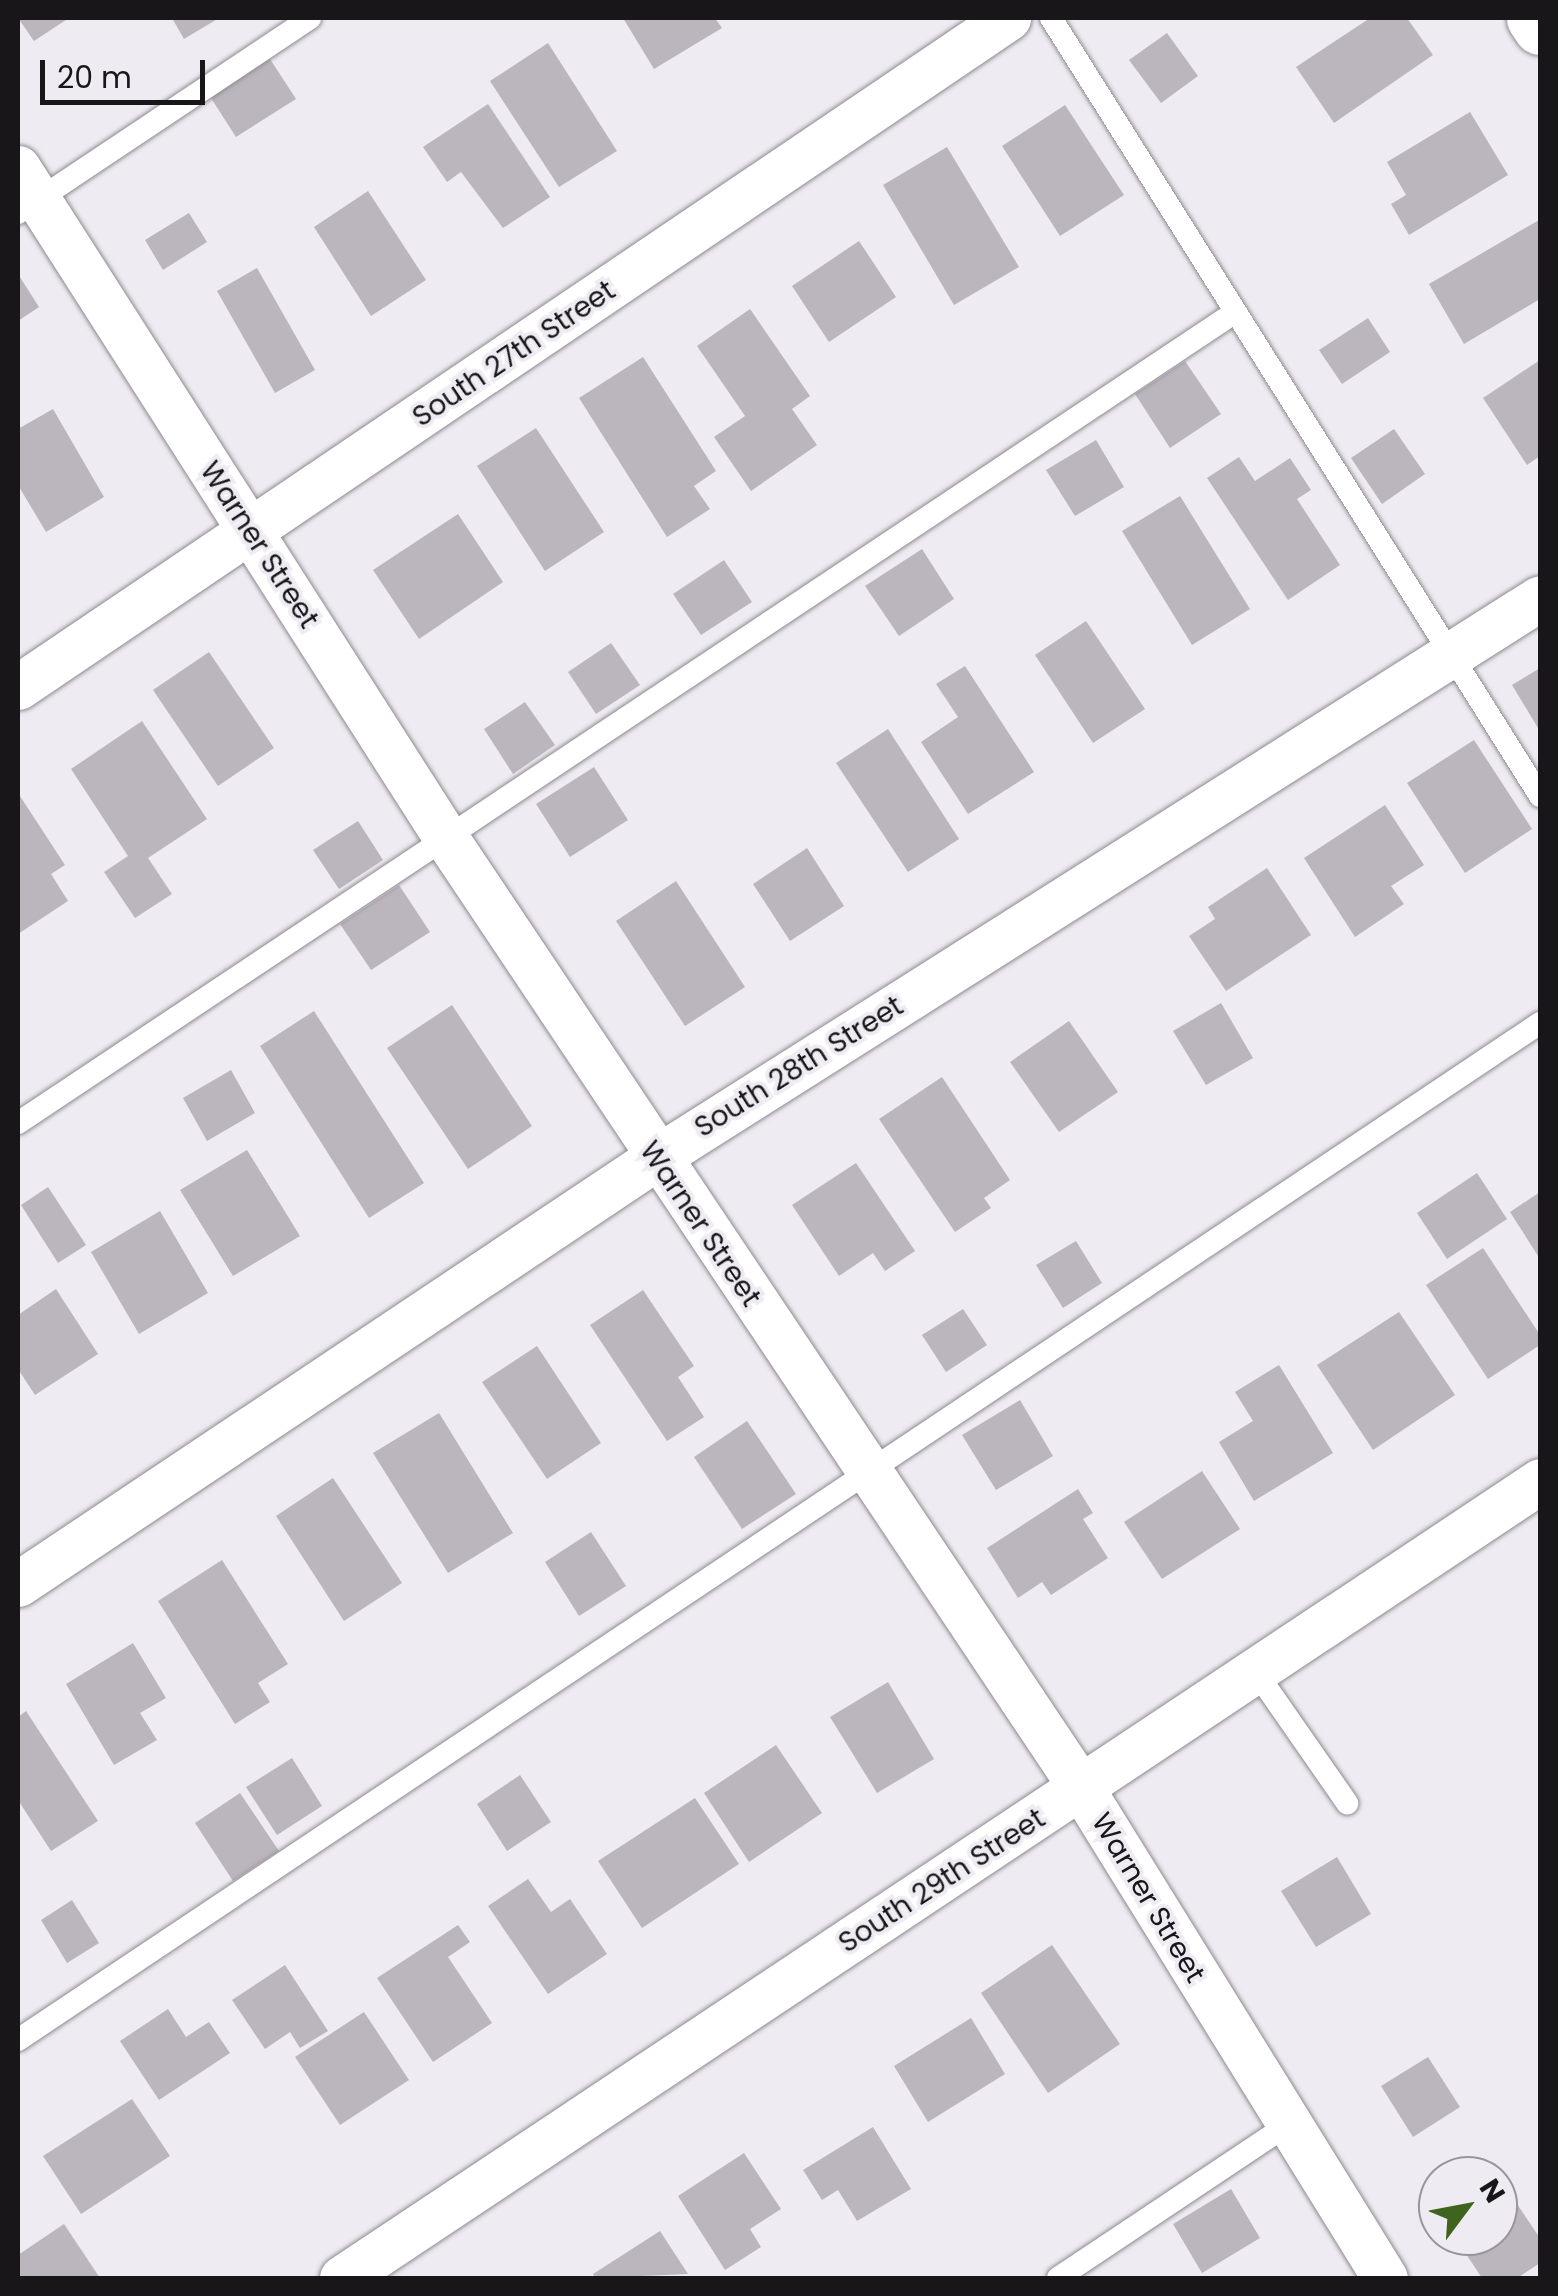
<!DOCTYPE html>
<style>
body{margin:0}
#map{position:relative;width:1558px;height:2296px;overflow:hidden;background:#efebf2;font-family:Poppins,sans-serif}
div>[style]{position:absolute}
.building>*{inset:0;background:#bbb6be}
.roads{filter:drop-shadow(0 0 2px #8e8990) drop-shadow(0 0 2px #8e8990)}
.lane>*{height:22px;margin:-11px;padding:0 11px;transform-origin:11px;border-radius:11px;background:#fff}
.street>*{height:45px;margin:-22.5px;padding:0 22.5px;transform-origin:22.5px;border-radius:22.5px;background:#fff}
.secondary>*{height:55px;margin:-27.5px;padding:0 27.5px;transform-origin:27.5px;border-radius:27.5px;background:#fff}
span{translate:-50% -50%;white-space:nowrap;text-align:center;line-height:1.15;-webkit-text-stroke:8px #efebf2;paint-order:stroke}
.street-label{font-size:28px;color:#181619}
.frame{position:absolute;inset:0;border:20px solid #181619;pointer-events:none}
.north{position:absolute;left:1418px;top:2156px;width:100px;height:100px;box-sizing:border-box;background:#efebf2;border:2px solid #99969b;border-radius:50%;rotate:58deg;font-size:28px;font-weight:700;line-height:40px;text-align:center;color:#181619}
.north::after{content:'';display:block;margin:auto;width:35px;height:45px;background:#3e641e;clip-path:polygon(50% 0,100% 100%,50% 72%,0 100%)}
.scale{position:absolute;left:40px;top:60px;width:165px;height:45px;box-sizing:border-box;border:5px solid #181619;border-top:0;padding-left:12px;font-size:30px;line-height:35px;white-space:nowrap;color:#181619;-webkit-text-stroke:8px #efebf2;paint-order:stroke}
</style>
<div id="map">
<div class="building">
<div style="clip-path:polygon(18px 18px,69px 18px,34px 41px)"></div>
<div style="clip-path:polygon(172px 18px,219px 18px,184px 39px)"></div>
<div style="clip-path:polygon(623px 18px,715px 18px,722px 28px,654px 69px)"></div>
<div style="clip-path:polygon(1370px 18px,1407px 18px,1433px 55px,1334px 123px,1296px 67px)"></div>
<div style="clip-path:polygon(1167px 33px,1198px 76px,1161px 103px,1129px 60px)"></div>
<div style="clip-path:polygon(548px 43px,617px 151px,559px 187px,490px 81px)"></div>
<div style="clip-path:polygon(270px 59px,296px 99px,236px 137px,211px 98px)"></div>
<div style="clip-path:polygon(488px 104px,550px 197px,503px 228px,461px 172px,447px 182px,423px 147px)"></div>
<div style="clip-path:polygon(1065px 105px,1124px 195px,1060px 236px,1002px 146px)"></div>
<div style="clip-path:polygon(1470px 112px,1508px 175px,1409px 235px,1391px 204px,1406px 195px,1387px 162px)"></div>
<div style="clip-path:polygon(947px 147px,1019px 267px,954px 305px,883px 185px)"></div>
<div style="clip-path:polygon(368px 191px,426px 280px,371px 316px,314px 227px)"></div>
<div style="clip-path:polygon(189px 213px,207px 242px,163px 270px,145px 240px)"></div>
<div style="clip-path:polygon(1539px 220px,1540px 299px,1464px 344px,1429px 284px)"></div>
<div style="clip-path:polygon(859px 241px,896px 297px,829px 342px,792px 286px)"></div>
<div style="clip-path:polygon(257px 268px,315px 370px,275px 393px,217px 291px)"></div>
<div style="clip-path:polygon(18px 274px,39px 307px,18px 321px)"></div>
<div style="clip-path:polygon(750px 309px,810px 396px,792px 409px,817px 445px,751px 491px,714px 437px,745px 416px,697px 346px)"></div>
<div style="clip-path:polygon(1368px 318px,1390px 352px,1342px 384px,1319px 350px)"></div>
<div style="clip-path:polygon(643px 357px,716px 471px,694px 486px,710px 509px,667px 537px,579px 398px)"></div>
<div style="clip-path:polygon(1540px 360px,1540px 456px,1527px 465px,1483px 398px)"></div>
<div style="clip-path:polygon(1185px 361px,1221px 414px,1170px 448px,1135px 394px)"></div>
<div style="clip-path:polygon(53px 409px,104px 497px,46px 532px,18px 485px,18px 429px)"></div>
<div style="clip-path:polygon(536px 428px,604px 532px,545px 571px,477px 466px)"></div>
<div style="clip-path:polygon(1394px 429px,1425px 474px,1382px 504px,1351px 458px)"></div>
<div style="clip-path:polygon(1096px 440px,1124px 487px,1075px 516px,1046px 470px)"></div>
<div style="clip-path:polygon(1239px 457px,1255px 481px,1290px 458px,1311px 490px,1297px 499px,1340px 565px,1288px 600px,1207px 478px)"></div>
<div style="clip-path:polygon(1180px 496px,1250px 609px,1192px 645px,1122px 531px)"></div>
<div style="clip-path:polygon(458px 514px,503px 582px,419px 639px,373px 570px)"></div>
<div style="clip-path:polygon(922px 549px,954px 599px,899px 636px,865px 586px)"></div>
<div style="clip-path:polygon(724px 560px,752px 602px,701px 635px,673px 594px)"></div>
<div style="clip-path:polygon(1086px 621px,1145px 709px,1093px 743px,1035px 655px)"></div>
<div style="clip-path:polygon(611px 643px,640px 685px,596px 714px,568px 672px)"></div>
<div style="clip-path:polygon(209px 652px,274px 748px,218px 786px,153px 690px)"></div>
<div style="clip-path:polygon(965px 666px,1034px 772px,968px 814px,921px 742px,958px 717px,936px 684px)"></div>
<div style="clip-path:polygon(1540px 668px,1540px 726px,1538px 728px,1512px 685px)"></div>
<div style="clip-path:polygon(525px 702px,555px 745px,513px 774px,484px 729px)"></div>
<div style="clip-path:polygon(142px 721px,207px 819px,148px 858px,172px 894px,135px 918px,104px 872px,128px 856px,71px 769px)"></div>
<div style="clip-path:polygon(888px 729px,959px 839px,908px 872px,836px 763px)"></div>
<div style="clip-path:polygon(1474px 740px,1532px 829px,1465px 873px,1407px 783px)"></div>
<div style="clip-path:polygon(594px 767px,628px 820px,570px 857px,536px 804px)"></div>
<div style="clip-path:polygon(18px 793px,65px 865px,51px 874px,68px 901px,18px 934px)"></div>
<div style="clip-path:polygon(1385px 805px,1424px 865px,1391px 886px,1404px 904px,1355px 937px,1304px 858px)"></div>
<div style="clip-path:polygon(358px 821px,383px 860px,339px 889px,313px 850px)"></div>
<div style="clip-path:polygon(807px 848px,844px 906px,790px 941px,753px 884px)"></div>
<div style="clip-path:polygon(1267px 868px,1311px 935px,1226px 991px,1189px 936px,1215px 919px,1208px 907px)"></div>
<div style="clip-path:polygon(676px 881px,745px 987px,685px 1026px,616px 921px)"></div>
<div style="clip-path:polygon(399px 885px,430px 932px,371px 970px,340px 924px)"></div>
<div style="clip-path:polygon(1221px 1003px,1253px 1058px,1206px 1085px,1173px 1031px)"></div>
<div style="clip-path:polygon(452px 1005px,532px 1126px,468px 1169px,387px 1048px)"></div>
<div style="clip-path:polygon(314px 1011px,424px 1183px,369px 1218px,260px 1046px)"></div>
<div style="clip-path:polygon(1069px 1021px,1118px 1092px,1059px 1132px,1010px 1062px)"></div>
<div style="clip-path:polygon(231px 1070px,255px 1113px,207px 1141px,183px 1098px)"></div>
<div style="clip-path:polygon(942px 1077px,1010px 1180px,984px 1198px,991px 1208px,955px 1232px,879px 1119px)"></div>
<div style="clip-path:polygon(247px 1150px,300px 1236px,233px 1276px,180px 1190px)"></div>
<div style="clip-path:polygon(856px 1163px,915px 1251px,885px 1271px,873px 1253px,839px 1276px,792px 1205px)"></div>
<div style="clip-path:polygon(1477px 1173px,1507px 1219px,1447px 1259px,1417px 1213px)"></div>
<div style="clip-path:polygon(48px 1187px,86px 1245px,58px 1263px,21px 1205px)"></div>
<div style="clip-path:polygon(1540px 1192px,1540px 1259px,1510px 1212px)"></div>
<div style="clip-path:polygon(160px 1211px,208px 1293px,139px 1334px,91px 1252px)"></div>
<div style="clip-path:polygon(1076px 1241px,1102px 1283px,1063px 1308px,1036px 1265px)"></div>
<div style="clip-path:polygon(1483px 1248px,1540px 1335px,1540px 1345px,1488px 1379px,1426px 1285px)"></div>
<div style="clip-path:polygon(56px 1289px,98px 1354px,35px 1395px,18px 1369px,18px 1315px)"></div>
<div style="clip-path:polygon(643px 1290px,694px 1366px,678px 1377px,704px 1417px,667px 1441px,590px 1325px)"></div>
<div style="clip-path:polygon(963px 1309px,987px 1345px,946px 1372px,922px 1335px)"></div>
<div style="clip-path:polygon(1399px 1312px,1455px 1395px,1373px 1450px,1317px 1365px)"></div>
<div style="clip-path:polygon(537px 1346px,601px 1443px,547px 1479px,482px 1382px)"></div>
<div style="clip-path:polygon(1279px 1365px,1333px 1453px,1254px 1501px,1219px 1442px,1253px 1421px,1235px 1392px)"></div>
<div style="clip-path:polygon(1020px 1400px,1053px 1456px,996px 1490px,962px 1435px)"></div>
<div style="clip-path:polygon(439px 1413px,513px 1533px,448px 1573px,373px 1453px)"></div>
<div style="clip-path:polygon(747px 1421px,796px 1494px,742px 1529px,694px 1457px)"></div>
<div style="clip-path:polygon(1202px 1471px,1240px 1529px,1162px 1579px,1124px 1522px)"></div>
<div style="clip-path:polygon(333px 1478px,402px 1583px,344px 1621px,276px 1516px)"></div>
<div style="clip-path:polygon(1078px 1489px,1093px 1513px,1083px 1519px,1108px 1558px,1051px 1595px,1042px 1582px,1018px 1598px,987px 1548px)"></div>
<div style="clip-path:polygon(591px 1532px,626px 1586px,579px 1616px,545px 1562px)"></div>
<div style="clip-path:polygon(222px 1560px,288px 1664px,258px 1683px,270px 1702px,235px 1724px,158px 1601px)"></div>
<div style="clip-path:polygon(133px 1643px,166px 1698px,140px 1713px,157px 1740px,114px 1765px,66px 1684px)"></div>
<div style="clip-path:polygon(888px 1682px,934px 1759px,877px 1793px,830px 1717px)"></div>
<div style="clip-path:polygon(26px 1711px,98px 1821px,51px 1851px,18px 1800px,18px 1717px)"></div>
<div style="clip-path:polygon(776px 1745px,822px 1813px,749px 1862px,704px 1793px)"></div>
<div style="clip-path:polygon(292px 1758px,322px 1806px,277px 1835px,246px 1787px)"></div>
<div style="clip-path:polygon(520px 1775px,551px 1822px,507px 1851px,477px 1804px)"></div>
<div style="clip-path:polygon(240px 1793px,279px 1851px,233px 1881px,195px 1823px)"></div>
<div style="clip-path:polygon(695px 1798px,739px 1864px,642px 1928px,598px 1861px)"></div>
<div style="clip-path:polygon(1337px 1857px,1371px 1914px,1316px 1947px,1281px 1891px)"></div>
<div style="clip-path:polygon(528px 1879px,551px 1912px,570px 1899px,607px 1954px,548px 1994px,488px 1906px)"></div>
<div style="clip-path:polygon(72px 1900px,99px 1943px,67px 1963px,41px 1920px)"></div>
<div style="clip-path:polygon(458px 1925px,470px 1942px,448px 1957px,492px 2023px,433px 2062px,377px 1978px)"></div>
<div style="clip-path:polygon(1052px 1945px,1120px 2044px,1048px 2093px,981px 1993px)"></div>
<div style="clip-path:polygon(285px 1965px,328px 2031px,300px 2048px,290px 2032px,265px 2049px,232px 2000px)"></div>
<div style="clip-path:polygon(168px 2009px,186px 2037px,209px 2022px,230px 2053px,159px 2100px,120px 2041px)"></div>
<div style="clip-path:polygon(364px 2012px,409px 2080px,340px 2125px,295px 2057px)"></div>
<div style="clip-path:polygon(971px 2018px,1005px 2074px,928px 2122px,894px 2066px)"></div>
<div style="clip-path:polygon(1428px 2057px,1460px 2107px,1413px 2137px,1381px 2086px)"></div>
<div style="clip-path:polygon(132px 2099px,170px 2156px,81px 2214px,43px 2156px)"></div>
<div style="clip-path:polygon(873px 2127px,911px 2189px,857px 2221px,838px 2190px,822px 2200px,803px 2170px)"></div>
<div style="clip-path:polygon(744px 2153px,781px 2209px,750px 2229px,761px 2247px,725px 2270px,678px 2196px)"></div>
<div style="clip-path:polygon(1498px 2176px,1540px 2238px,1540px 2263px,1517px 2278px,1482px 2278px,1454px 2236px,1498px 2236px)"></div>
<div style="clip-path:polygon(1231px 2189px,1260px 2238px,1202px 2273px,1173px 2224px)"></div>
<div style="clip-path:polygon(64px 2224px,100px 2278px,18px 2278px,18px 2255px)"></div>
<div style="clip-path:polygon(660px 2231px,688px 2274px,595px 2278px,593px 2274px)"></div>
</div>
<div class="roads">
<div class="lane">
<div style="left:1051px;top:18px;width:919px;rotate:57.85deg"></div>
<div style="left:18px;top:213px;width:351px;rotate:-33.7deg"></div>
<div style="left:18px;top:1123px;width:1461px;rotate:-33.67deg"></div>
<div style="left:1256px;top:1672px;width:160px;rotate:55.2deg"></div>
<div style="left:18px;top:2040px;width:1831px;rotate:-33.75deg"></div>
<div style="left:1058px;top:2278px;width:275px;rotate:-33.7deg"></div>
</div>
<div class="street">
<div style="left:18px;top:168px;width:795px;rotate:57.43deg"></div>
<div style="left:446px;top:838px;width:1144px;rotate:56.23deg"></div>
<div style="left:1082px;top:1789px;width:575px;rotate:58.22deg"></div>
<div style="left:18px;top:687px;width:1195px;rotate:-34.05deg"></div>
<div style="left:18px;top:1584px;width:767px;rotate:-33.73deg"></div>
<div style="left:656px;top:1158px;width:1046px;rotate:-32.35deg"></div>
<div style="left:342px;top:2278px;width:1439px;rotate:-33.63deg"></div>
</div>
<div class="secondary">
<div style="left:1534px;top:18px;width:11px;rotate:56deg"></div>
</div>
</div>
<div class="street-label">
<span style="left:514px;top:354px;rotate:-34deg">South 27th Street</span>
<span style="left:259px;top:545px;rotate:57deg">Warner Street</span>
<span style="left:799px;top:1067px;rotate:-32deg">South 28th Street</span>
<span style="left:700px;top:1224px;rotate:56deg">Warner Street</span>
<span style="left:942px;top:1881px;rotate:-33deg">South 29th Street</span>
<span style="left:1148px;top:1898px;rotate:59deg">Warner Street</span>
</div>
<div class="frame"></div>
<div class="north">N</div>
<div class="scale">20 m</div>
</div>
